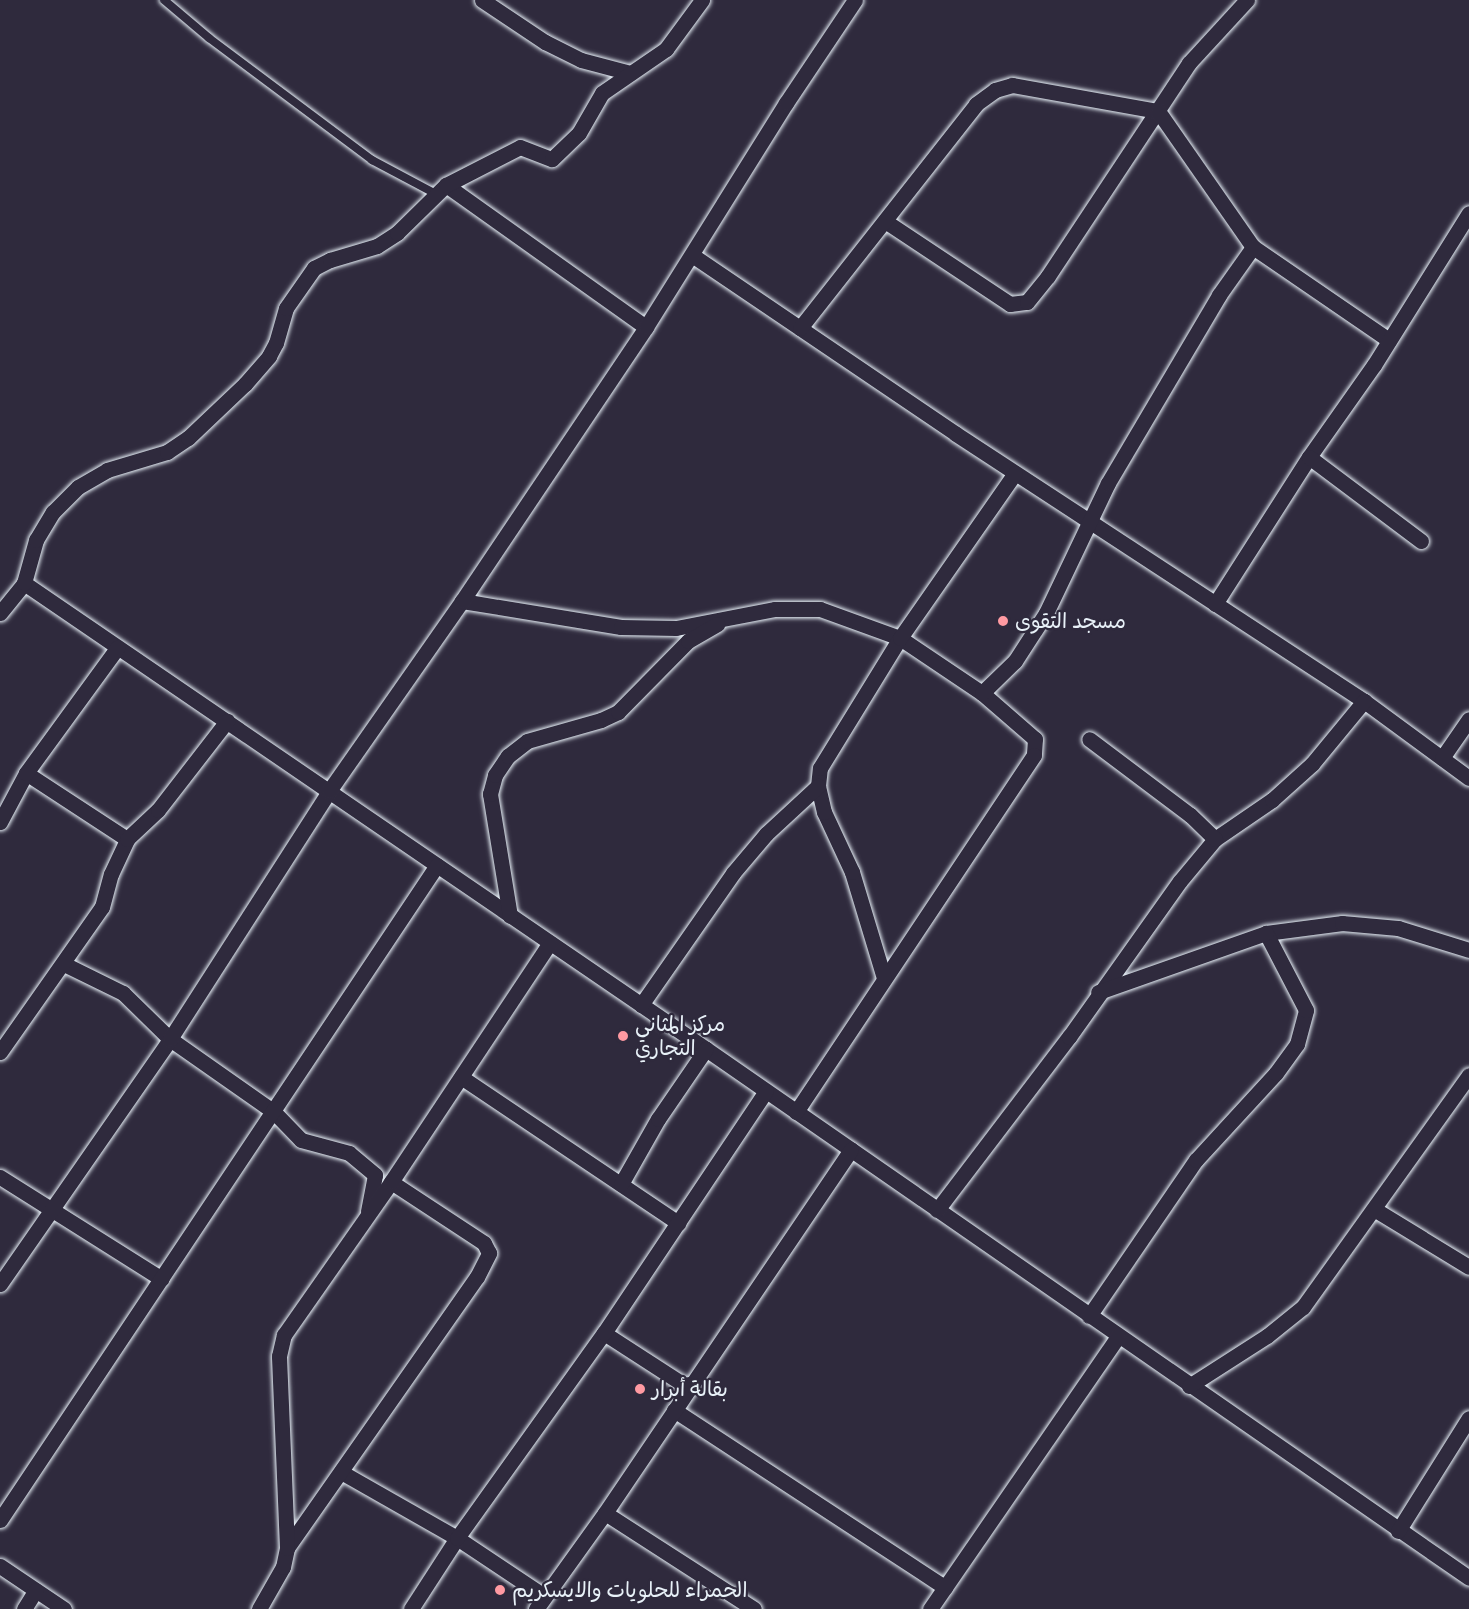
<!DOCTYPE html>
<meta charset="utf-8">
<style>
body{margin:0}
#map{position:relative;width:1469px;height:1609px;overflow:hidden;background:#2f2a3d;font-family:"Patrick Hand","Playpen Sans Arabic",sans-serif}
div>[style]{position:absolute}
.roads{filter:drop-shadow(0 0 2px #e8f1f8) drop-shadow(0 0 2px #e8f1f8)}
.service>*{height:8px;margin:-4px;padding:0 4px;transform-origin:4px;border-radius:4px;background:#2f2a3d}
.minor>*{height:15px;margin:-7.5px;padding:0 7.5px;transform-origin:7.5px;border-radius:7.5px;background:#2f2a3d}
.dots>*{width:16px;height:16px;translate:-50% -50%;box-sizing:border-box;border:3px solid #2f2a3d;border-radius:50%}
span{translate:-50% -50%;white-space:nowrap;text-align:center;line-height:1.15;-webkit-text-stroke:4.5px #2f2a3d;paint-order:stroke}
.poi-label{font-size:21px;color:#e8f1f8}
.left{translate:0 -50%;text-align:left}
</style>
<div id="map">
<div class="roads">
<div class="service">
<div style="left:164px;top:0;width:59px;rotate:40.2deg"></div>
<div style="left:209px;top:38px;width:204px;rotate:36.8deg"></div>
<div style="left:372px;top:160px;width:70px;rotate:28deg"></div>
</div>
<div class="minor">
<div style="left:482px;top:0;width:76px;rotate:33.7deg"></div>
<div style="left:545px;top:42px;width:40px;rotate:26.6deg"></div>
<div style="left:581px;top:60px;width:51px;rotate:14.9deg"></div>
<div style="left:446px;top:185px;width:245px;rotate:35.4deg"></div>
<div style="left:885px;top:221px;width:150px;rotate:33.6deg"></div>
<div style="left:1010px;top:304px;width:17px;rotate:-7deg"></div>
<div style="left:1027px;top:302px;width:33px;rotate:-51deg"></div>
<div style="left:1048px;top:276px;width:255px;rotate:-56.5deg"></div>
<div style="left:1189px;top:63px;width:86px;rotate:-47.4deg"></div>
<div style="left:692px;top:255px;width:319px;rotate:34.1deg"></div>
<div style="left:956px;top:434px;width:488px;rotate:33.2deg"></div>
<div style="left:1364px;top:701px;width:130px;rotate:36.3deg"></div>
<div style="left:800px;top:328px;width:285px;rotate:-51.8deg"></div>
<div style="left:976px;top:104px;width:24px;rotate:-36deg"></div>
<div style="left:995px;top:90px;width:18px;rotate:-16deg"></div>
<div style="left:1012px;top:85px;width:148px;rotate:10.1deg"></div>
<div style="left:1158px;top:111px;width:166px;rotate:55.1deg"></div>
<div style="left:1253px;top:247px;width:165px;rotate:34.4deg"></div>
<div style="left:1309px;top:457px;width:113px;rotate:-54.8deg"></div>
<div style="left:1374px;top:365px;width:179px;rotate:-58deg"></div>
<div style="left:24px;top:583px;width:826px;rotate:34.34deg"></div>
<div style="left:706px;top:1049px;width:928px;rotate:34.73deg"></div>
<div style="left:462px;top:601px;width:161px;rotate:9.3deg"></div>
<div style="left:621px;top:627px;width:55px;rotate:1deg"></div>
<div style="left:676px;top:628px;width:101px;rotate:-10.9deg"></div>
<div style="left:775px;top:609px;width:45px"></div>
<div style="left:820px;top:609px;width:85px;rotate:19.9deg"></div>
<div style="left:900px;top:638px;width:99px;rotate:33.9deg"></div>
<div style="left:982px;top:693px;width:70px;rotate:41deg"></div>
<div style="left:1035px;top:739px;width:16px;rotate:94deg"></div>
<div style="left:1034px;top:755px;width:429px;rotate:123.7deg"></div>
<div style="left:1215px;top:604px;width:174px;rotate:-57.4deg"></div>
<div style="left:1309px;top:457px;width:140px;rotate:36.9deg"></div>
<div style="left:0;top:613px;width:38px;rotate:-51deg"></div>
<div style="left:24px;top:583px;width:45px;rotate:-74.4deg"></div>
<div style="left:36px;top:540px;width:33px;rotate:-59deg"></div>
<div style="left:53px;top:512px;width:35px;rotate:-45deg"></div>
<div style="left:78px;top:487px;width:34px;rotate:-30deg"></div>
<div style="left:107px;top:470px;width:63px;rotate:-16.7deg"></div>
<div style="left:167px;top:452px;width:25px;rotate:-34deg"></div>
<div style="left:188px;top:438px;width:79px;rotate:-43.5deg"></div>
<div style="left:245px;top:384px;width:37px;rotate:-49deg"></div>
<div style="left:269px;top:356px;width:15px;rotate:-62deg"></div>
<div style="left:276px;top:343px;width:36px;rotate:-74deg"></div>
<div style="left:286px;top:308px;width:49px;rotate:-55deg"></div>
<div style="left:314px;top:268px;width:18px;rotate:-27deg"></div>
<div style="left:330px;top:260px;width:49px;rotate:-16.6deg"></div>
<div style="left:377px;top:246px;width:24px;rotate:-33deg"></div>
<div style="left:397px;top:233px;width:69px;rotate:-44.4deg"></div>
<div style="left:446px;top:185px;width:83px;rotate:-27.2deg"></div>
<div style="left:520px;top:147px;width:34px;rotate:21deg"></div>
<div style="left:552px;top:159px;width:37px;rotate:-44deg"></div>
<div style="left:579px;top:133px;width:46px;rotate:-60.1deg"></div>
<div style="left:602px;top:93px;width:78px;rotate:-34.5deg"></div>
<div style="left:666px;top:49px;width:61px;rotate:-53.7deg"></div>
<div style="left:982px;top:693px;width:46px;rotate:-44.1deg"></div>
<div style="left:1015px;top:661px;width:57px;rotate:-57.1deg"></div>
<div style="left:1046px;top:613px;width:144px;rotate:-64.5deg"></div>
<div style="left:1108px;top:483px;width:218px;rotate:-59.4deg"></div>
<div style="left:1219px;top:295px;width:59px;rotate:-54.7deg"></div>
<div style="left:1442px;top:758px;width:47px;rotate:-55.3deg"></div>
<div style="left:26px;top:773px;width:121px;rotate:33.2deg"></div>
<div style="left:0;top:822px;width:55px;rotate:-62deg"></div>
<div style="left:26px;top:773px;width:155px;rotate:-53.9deg"></div>
<div style="left:1215px;top:839px;width:69px;rotate:-34.4deg"></div>
<div style="left:1272px;top:800px;width:54px;rotate:-42deg"></div>
<div style="left:1312px;top:764px;width:82px;rotate:-50.5deg"></div>
<div style="left:510px;top:916px;width:124px;rotate:-99.3deg"></div>
<div style="left:490px;top:794px;width:20px;rotate:-75deg"></div>
<div style="left:495px;top:775px;width:23px;rotate:-56deg"></div>
<div style="left:508px;top:756px;width:24px;rotate:-38deg"></div>
<div style="left:527px;top:741px;width:77px;rotate:-15.8deg"></div>
<div style="left:601px;top:720px;width:19px;rotate:-25deg"></div>
<div style="left:618px;top:712px;width:100px;rotate:-45.4deg"></div>
<div style="left:688px;top:641px;width:34px;rotate:-30deg"></div>
<div style="left:1266px;top:933px;width:77px;rotate:-7.5deg"></div>
<div style="left:1342px;top:923px;width:56px;rotate:5.1deg"></div>
<div style="left:1398px;top:928px;width:74px;rotate:17.2deg"></div>
<div style="left:64px;top:964px;width:66px;rotate:26.2deg"></div>
<div style="left:123px;top:993px;width:66px;rotate:44.4deg"></div>
<div style="left:170px;top:1039px;width:126px;rotate:35deg"></div>
<div style="left:273px;top:1111px;width:40px;rotate:46deg"></div>
<div style="left:301px;top:1140px;width:50px;rotate:15.2deg"></div>
<div style="left:349px;top:1153px;width:34px;rotate:40deg"></div>
<div style="left:375px;top:1175px;width:37px;rotate:101deg"></div>
<div style="left:884px;top:978px;width:111px;rotate:-106.8deg"></div>
<div style="left:852px;top:872px;width:66px;rotate:-115deg"></div>
<div style="left:824px;top:812px;width:27px;rotate:-103deg"></div>
<div style="left:818px;top:786px;width:18px;rotate:-84deg"></div>
<div style="left:820px;top:768px;width:153px;rotate:-58.4deg"></div>
<div style="left:900px;top:638px;width:201px;rotate:-55.1deg"></div>
<div style="left:641px;top:1005px;width:161px;rotate:-55.1deg"></div>
<div style="left:733px;top:873px;width:51px;rotate:-49.8deg"></div>
<div style="left:766px;top:834px;width:71px;rotate:-42.7deg"></div>
<div style="left:0;top:1052px;width:177px;rotate:-54.9deg"></div>
<div style="left:102px;top:907px;width:34px;rotate:-75deg"></div>
<div style="left:111px;top:874px;width:38px;rotate:-65deg"></div>
<div style="left:127px;top:839px;width:42px;rotate:-43.1deg"></div>
<div style="left:158px;top:810px;width:113px;rotate:-52.2deg"></div>
<div style="left:461px;top:1077px;width:262px;rotate:33.9deg"></div>
<div style="left:0;top:1177px;width:191px;rotate:32.2deg"></div>
<div style="left:621px;top:1184px;width:75px;rotate:-60.4deg"></div>
<div style="left:658px;top:1119px;width:85px;rotate:-55.6deg"></div>
<div style="left:1374px;top:1209px;width:111px;rotate:31.4deg"></div>
<div style="left:937px;top:1210px;width:218px;rotate:-52.7deg"></div>
<div style="left:1069px;top:1037px;width:191px;rotate:-54.6deg"></div>
<div style="left:1180px;top:881px;width:55px;rotate:-50.2deg"></div>
<div style="left:1215px;top:839px;width:35px;rotate:-136deg"></div>
<div style="left:1190px;top:815px;width:126px;rotate:-143deg"></div>
<div style="left:0;top:1284px;width:298px;rotate:-55.2deg"></div>
<div style="left:170px;top:1039px;width:295px;rotate:-57.3deg"></div>
<div style="left:329px;top:791px;width:232px;rotate:-55deg"></div>
<div style="left:462px;top:601px;width:330px;rotate:-56.1deg"></div>
<div style="left:646px;top:327px;width:264px;rotate:-58deg"></div>
<div style="left:786px;top:103px;width:124px;rotate:-56.2deg"></div>
<div style="left:1089px;top:1316px;width:189px;rotate:-55.6deg"></div>
<div style="left:1196px;top:1160px;width:118px;rotate:-47.4deg"></div>
<div style="left:1276px;top:1073px;width:36px;rotate:-54deg"></div>
<div style="left:1297px;top:1044px;width:35px;rotate:-75deg"></div>
<div style="left:1306px;top:1010px;width:87px;rotate:-117.5deg"></div>
<div style="left:1266px;top:933px;width:178px;rotate:160.6deg"></div>
<div style="left:604px;top:1333px;width:101px;rotate:32.9deg"></div>
<div style="left:1189px;top:1386px;width:93px;rotate:-32.7deg"></div>
<div style="left:1267px;top:1336px;width:46px;rotate:-38.9deg"></div>
<div style="left:1303px;top:1307px;width:285px;rotate:-54.4deg"></div>
<div style="left:674px;top:1410px;width:324px;rotate:33.2deg"></div>
<div style="left:341px;top:1472px;width:133px;rotate:29.6deg"></div>
<div style="left:457px;top:1538px;width:105px;rotate:33.7deg"></div>
<div style="left:605px;top:1513px;width:177px;rotate:32.8deg"></div>
<div style="left:0;top:1520px;width:787px;rotate:-56.29deg"></div>
<div style="left:1398px;top:1531px;width:133px;rotate:-57.9deg"></div>
<div style="left:287px;top:1548px;width:331px;rotate:-55deg"></div>
<div style="left:477px;top:1277px;width:27px;rotate:-63deg"></div>
<div style="left:489px;top:1253px;width:11px;rotate:-117deg"></div>
<div style="left:484px;top:1243px;width:111px;rotate:-146.7deg"></div>
<div style="left:0;top:1566px;width:77px;rotate:33.9deg"></div>
<div style="left:24px;top:1609px;width:22px;rotate:-58deg"></div>
<div style="left:259px;top:1609px;width:48px;rotate:-60.3deg"></div>
<div style="left:283px;top:1567px;width:19px;rotate:-78deg"></div>
<div style="left:287px;top:1548px;width:192px;rotate:-92.4deg"></div>
<div style="left:279px;top:1356px;width:22px;rotate:-77deg"></div>
<div style="left:284px;top:1335px;width:187px;rotate:-55deg"></div>
<div style="left:391px;top:1182px;width:287px;rotate:-56.4deg"></div>
<div style="left:411px;top:1609px;width:85px;rotate:-57.1deg"></div>
<div style="left:457px;top:1538px;width:252px;rotate:-54.4deg"></div>
<div style="left:604px;top:1333px;width:291px;rotate:-56.2deg"></div>
<div style="left:536px;top:1609px;width:118px;rotate:-54.3deg"></div>
<div style="left:605px;top:1513px;width:439px;rotate:-55.9deg"></div>
<div style="left:930px;top:1609px;width:331px;rotate:-55.4deg"></div>
</div>
</div>
<div class="dots">
<div style="left:1003px;top:621px;background:#ff9aa2"></div>
<div style="left:623px;top:1036px;background:#ff9aa2"></div>
<div style="left:640px;top:1389px;background:#ff9aa2"></div>
<div style="left:500px;top:1590px;background:#ff9aa2"></div>
</div>
<div class="poi-label">
<span class="left" style="left:1015px;top:621px">مسجد التقوى</span>
<span class="left" style="left:635px;top:1036px">مركز المثاني<br>التجاري</span>
<span class="left" style="left:652px;top:1389px">بقالة أبرار</span>
<span class="left" style="left:512px;top:1590px">الحمراء للحلويات والايسكريم</span>
</div>
</div>
